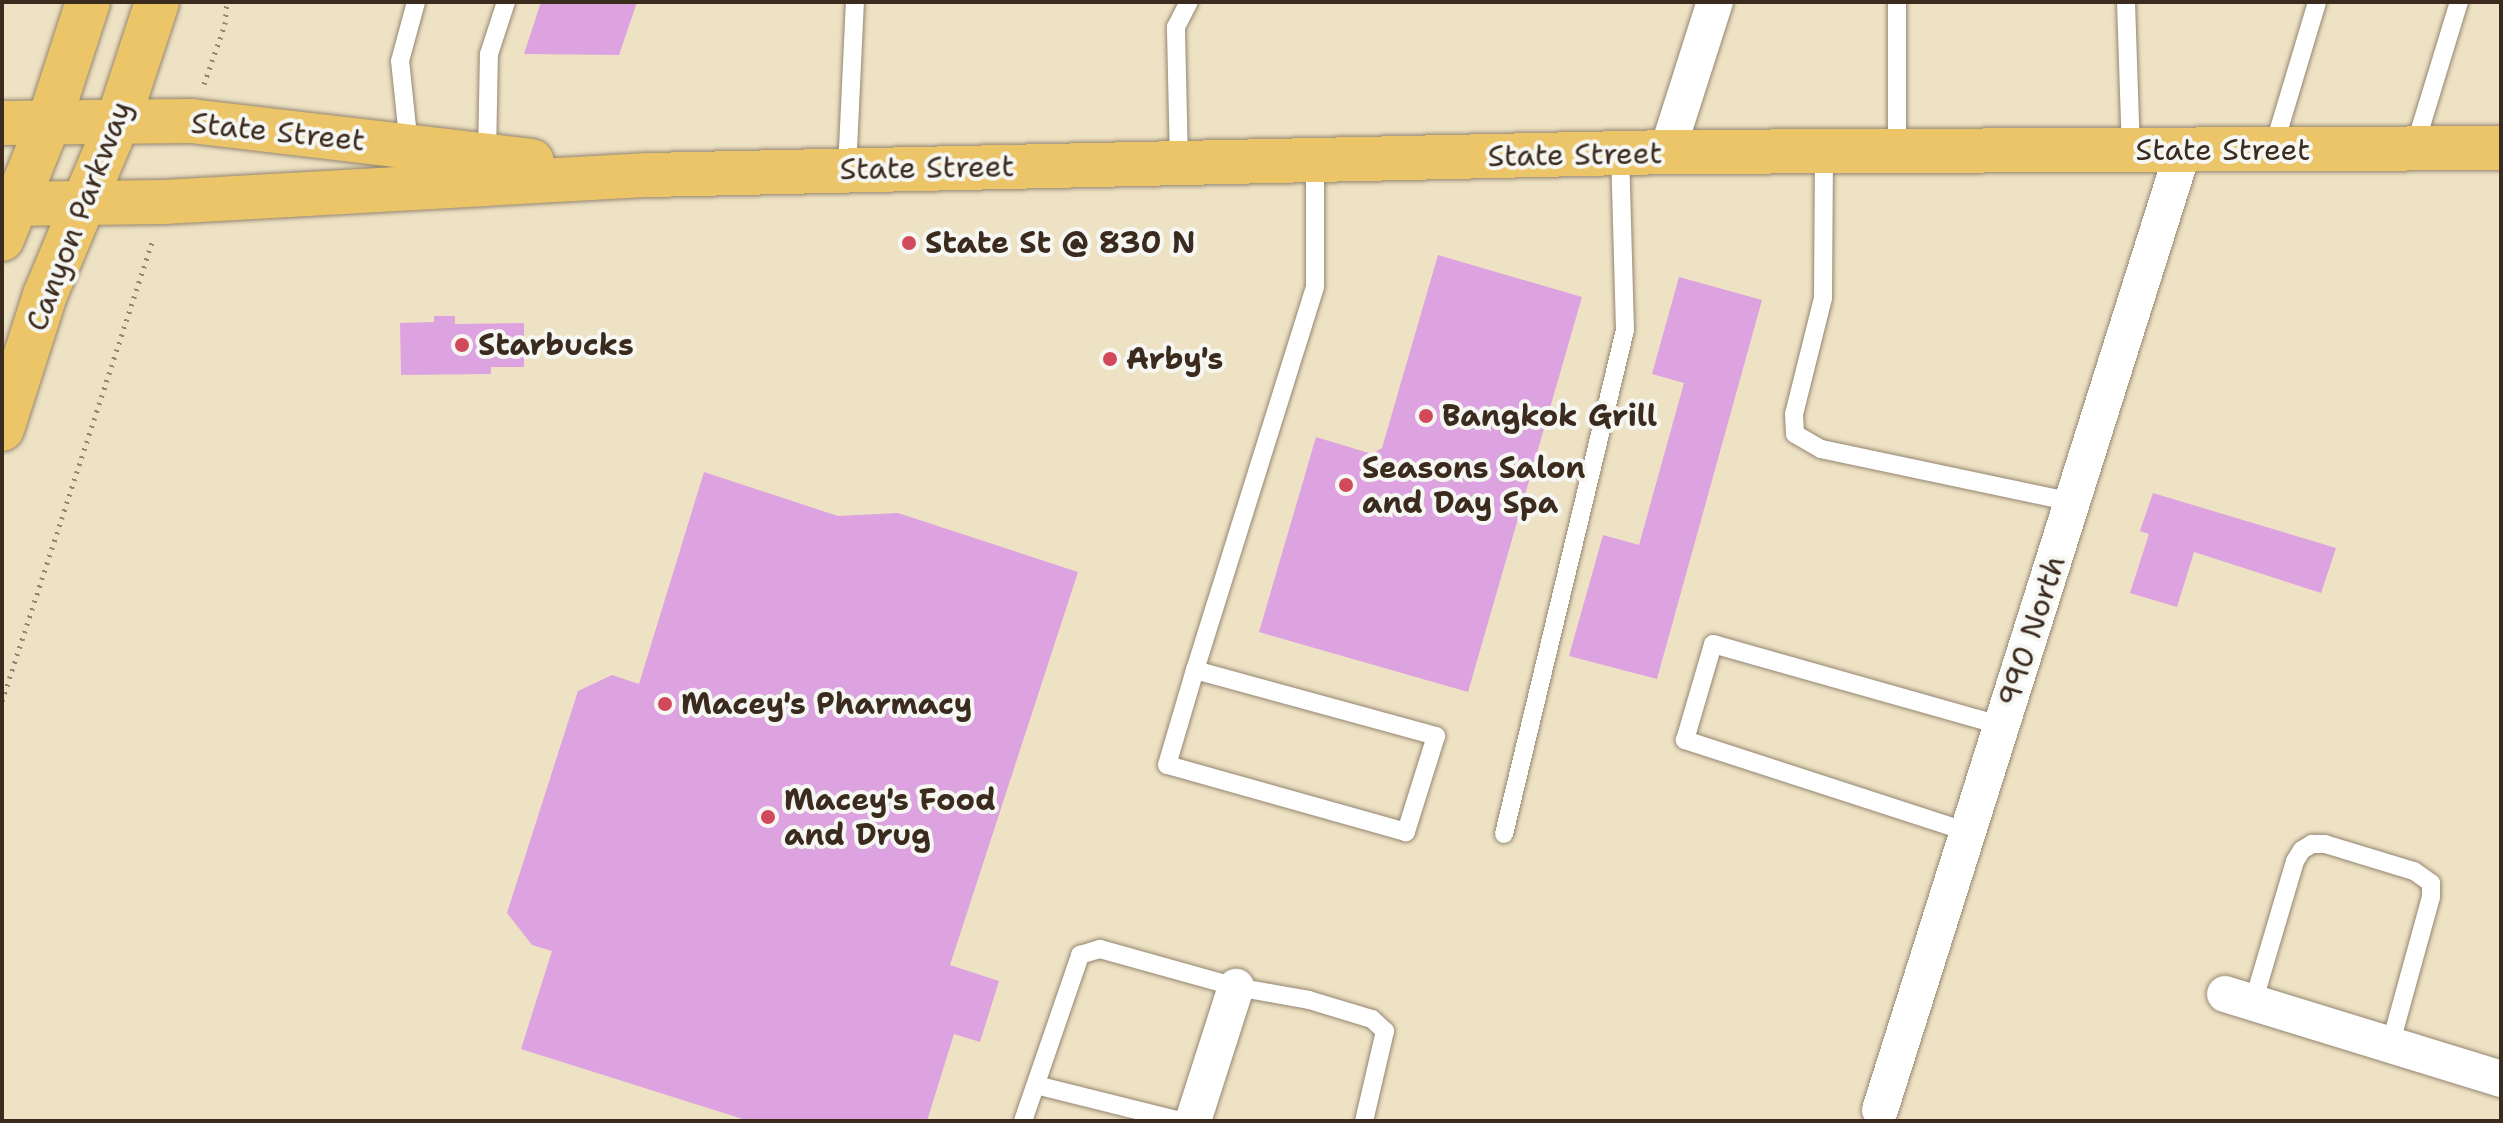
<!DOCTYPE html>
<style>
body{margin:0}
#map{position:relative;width:2503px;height:1123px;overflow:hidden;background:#eee2c4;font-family:"Shantell Sans",sans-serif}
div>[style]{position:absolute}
.building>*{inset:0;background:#dda3e0}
.path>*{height:5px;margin-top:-2.5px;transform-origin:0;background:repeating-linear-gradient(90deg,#948671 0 2px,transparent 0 8px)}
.roads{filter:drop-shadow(0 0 2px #948671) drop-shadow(0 0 2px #948671)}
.service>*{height:18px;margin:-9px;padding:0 9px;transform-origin:9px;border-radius:9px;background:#fff}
.minor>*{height:36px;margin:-18px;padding:0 18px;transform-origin:18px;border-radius:18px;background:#fff}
.primary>*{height:44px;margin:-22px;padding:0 22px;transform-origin:22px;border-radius:22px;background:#ecc569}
.trunk>*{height:44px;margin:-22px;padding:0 22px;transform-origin:22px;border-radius:22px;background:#ecc569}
.dots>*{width:22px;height:22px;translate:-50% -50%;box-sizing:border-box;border:4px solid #f6f6f2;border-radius:50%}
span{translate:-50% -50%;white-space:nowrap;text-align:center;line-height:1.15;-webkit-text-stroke:8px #f6f6f2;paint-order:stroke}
.street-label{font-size:30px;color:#3b2a1e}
.poi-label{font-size:30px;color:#3b2a1e;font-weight:700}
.left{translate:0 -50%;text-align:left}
.frame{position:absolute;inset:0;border:4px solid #3b2a1e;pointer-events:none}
</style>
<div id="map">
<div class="building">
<div style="clip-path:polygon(541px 2px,637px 2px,619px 55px,524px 54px)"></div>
<div style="clip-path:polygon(1438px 255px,1582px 297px,1468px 692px,1259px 632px,1316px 437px,1372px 454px,1382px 448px)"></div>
<div style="clip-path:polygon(1679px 277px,1762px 300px,1657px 679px,1569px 656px,1603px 535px,1639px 545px,1684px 383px,1652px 374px)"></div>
<div style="clip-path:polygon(434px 316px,455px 316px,455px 324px,524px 323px,524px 367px,491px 367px,491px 374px,401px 375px,400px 323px,434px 322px)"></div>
<div style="clip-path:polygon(704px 472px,838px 516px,898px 513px,1078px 572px,950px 965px,999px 981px,980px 1042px,954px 1034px,927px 1121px,749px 1121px,521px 1049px,552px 951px,532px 945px,507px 913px,578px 691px,612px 675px,639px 684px)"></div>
<div style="clip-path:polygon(2153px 493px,2336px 548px,2321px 593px,2194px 552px,2177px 607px,2130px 593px,2149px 534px,2140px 531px)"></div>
</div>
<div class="path">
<div style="left:204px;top:84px;width:64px;rotate:-70.7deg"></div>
<div style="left:225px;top:24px;width:22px;rotate:-85deg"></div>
<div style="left:2px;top:701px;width:484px;rotate:-71.9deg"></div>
</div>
<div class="roads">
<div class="service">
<div style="left:1897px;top:2px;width:150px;rotate:90deg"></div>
<div style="left:2126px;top:2px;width:149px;rotate:88.1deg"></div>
<div style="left:409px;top:146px;width:85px;rotate:-96deg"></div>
<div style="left:400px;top:61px;width:61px;rotate:-74.8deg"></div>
<div style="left:2273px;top:149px;width:153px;rotate:-73.3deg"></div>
<div style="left:2414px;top:149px;width:154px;rotate:-73deg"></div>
<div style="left:1824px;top:152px;width:146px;rotate:90.4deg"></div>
<div style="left:1823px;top:298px;width:120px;rotate:104deg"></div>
<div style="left:1794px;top:414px;width:20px;rotate:87deg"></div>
<div style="left:1795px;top:434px;width:30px;rotate:30deg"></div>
<div style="left:1821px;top:449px;width:257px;rotate:11.9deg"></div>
<div style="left:487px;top:155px;width:101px;rotate:-88.9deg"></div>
<div style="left:489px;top:54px;width:55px;rotate:-71.9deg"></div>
<div style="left:1179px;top:163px;width:136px;rotate:-91.3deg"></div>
<div style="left:1176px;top:27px;width:28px;rotate:-63deg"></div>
<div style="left:847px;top:170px;width:168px;rotate:-87.3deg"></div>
<div style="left:1195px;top:670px;width:250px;rotate:15.3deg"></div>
<div style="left:1436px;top:736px;width:101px;rotate:107.4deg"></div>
<div style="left:1406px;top:832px;width:248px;rotate:-164.3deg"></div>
<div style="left:1167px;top:765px;width:99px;rotate:-73.6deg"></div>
<div style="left:1195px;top:670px;width:401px;rotate:-72.6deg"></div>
<div style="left:1315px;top:287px;width:127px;rotate:-90deg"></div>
<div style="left:1968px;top:832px;width:298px;rotate:-162deg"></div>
<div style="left:1685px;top:740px;width:100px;rotate:-73.7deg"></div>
<div style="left:1713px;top:644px;width:300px;rotate:15.8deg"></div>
<div style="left:1504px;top:834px;width:518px;rotate:-76.5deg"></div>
<div style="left:1625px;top:330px;width:176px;rotate:-91.6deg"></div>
<div style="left:2253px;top:1003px;width:148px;rotate:-73.5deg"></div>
<div style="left:2295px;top:861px;width:13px;rotate:-58deg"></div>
<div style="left:2302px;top:850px;width:12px;rotate:-31deg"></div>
<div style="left:2312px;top:844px;width:13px"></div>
<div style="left:2325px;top:844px;width:93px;rotate:16.9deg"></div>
<div style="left:2414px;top:871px;width:21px;rotate:35deg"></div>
<div style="left:2431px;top:883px;width:14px;rotate:90deg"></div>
<div style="left:2431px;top:897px;width:155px;rotate:105.4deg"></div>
<div style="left:1036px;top:1085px;width:148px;rotate:14deg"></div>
<div style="left:1023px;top:1121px;width:176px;rotate:-71deg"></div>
<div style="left:1080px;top:955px;width:21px;rotate:-17deg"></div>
<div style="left:1100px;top:949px;width:141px;rotate:15.6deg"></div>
<div style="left:1236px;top:987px;width:74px;rotate:10.1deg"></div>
<div style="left:1309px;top:1000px;width:66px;rotate:16.8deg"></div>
<div style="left:1372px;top:1019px;width:18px;rotate:43deg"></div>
<div style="left:1385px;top:1031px;width:92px;rotate:103.1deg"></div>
</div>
<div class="minor">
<div style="left:1667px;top:152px;width:157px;rotate:-72.3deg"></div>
<div style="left:2225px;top:994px;width:289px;rotate:17.1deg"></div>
<div style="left:1880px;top:1110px;width:1006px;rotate:-72.47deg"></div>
<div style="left:1193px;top:1121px;width:141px;rotate:-72.2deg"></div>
</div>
<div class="primary">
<div style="left:2px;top:123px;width:189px;rotate:-0.6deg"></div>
<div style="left:191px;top:121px;width:343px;rotate:6.7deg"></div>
<div style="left:2px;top:204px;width:162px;rotate:-0.7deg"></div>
<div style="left:164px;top:202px;width:486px;rotate:-3.2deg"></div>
<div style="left:649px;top:175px;width:1018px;rotate:-1.29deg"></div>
<div style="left:1667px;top:152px;width:834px;rotate:-0.27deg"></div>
</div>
<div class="trunk">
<div style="left:2px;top:239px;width:126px;rotate:-68.1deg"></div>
<div style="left:49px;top:122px;width:126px;rotate:-72deg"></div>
<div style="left:2px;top:429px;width:141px;rotate:-72.2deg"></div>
<div style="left:45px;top:295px;width:186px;rotate:-67.2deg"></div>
<div style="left:117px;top:124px;width:128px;rotate:-71.8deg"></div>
</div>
</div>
<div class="dots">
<div style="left:909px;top:243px;background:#d1495b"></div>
<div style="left:462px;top:345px;background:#d1495b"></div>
<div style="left:1110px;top:359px;background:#d1495b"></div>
<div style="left:1426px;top:416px;background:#d1495b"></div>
<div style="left:1346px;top:485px;background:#d1495b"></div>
<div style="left:665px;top:704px;background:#d1495b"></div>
<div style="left:768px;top:817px;background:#d1495b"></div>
</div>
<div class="street-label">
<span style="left:278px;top:132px;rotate:6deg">State Street</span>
<span style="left:2223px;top:150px">State Street</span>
<span style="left:1575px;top:155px;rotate:-1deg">State Street</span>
<span style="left:927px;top:168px;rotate:-1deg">State Street</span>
<span style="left:79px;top:216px;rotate:-69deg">Canyon Parkway</span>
<span style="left:2032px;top:631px;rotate:-72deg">990 North</span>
</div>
<div class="poi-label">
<span class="left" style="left:925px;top:243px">State St @ 830 N</span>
<span class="left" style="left:478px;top:345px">Starbucks</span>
<span class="left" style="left:1126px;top:359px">Arby's</span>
<span class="left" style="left:1442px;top:416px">Bangkok Grill</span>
<span class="left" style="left:1362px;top:485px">Seasons Salon<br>and Day Spa</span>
<span class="left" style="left:681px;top:704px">Macey's Pharmacy</span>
<span class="left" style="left:784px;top:817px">Macey's Food<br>and Drug</span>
</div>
<div class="frame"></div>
</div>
